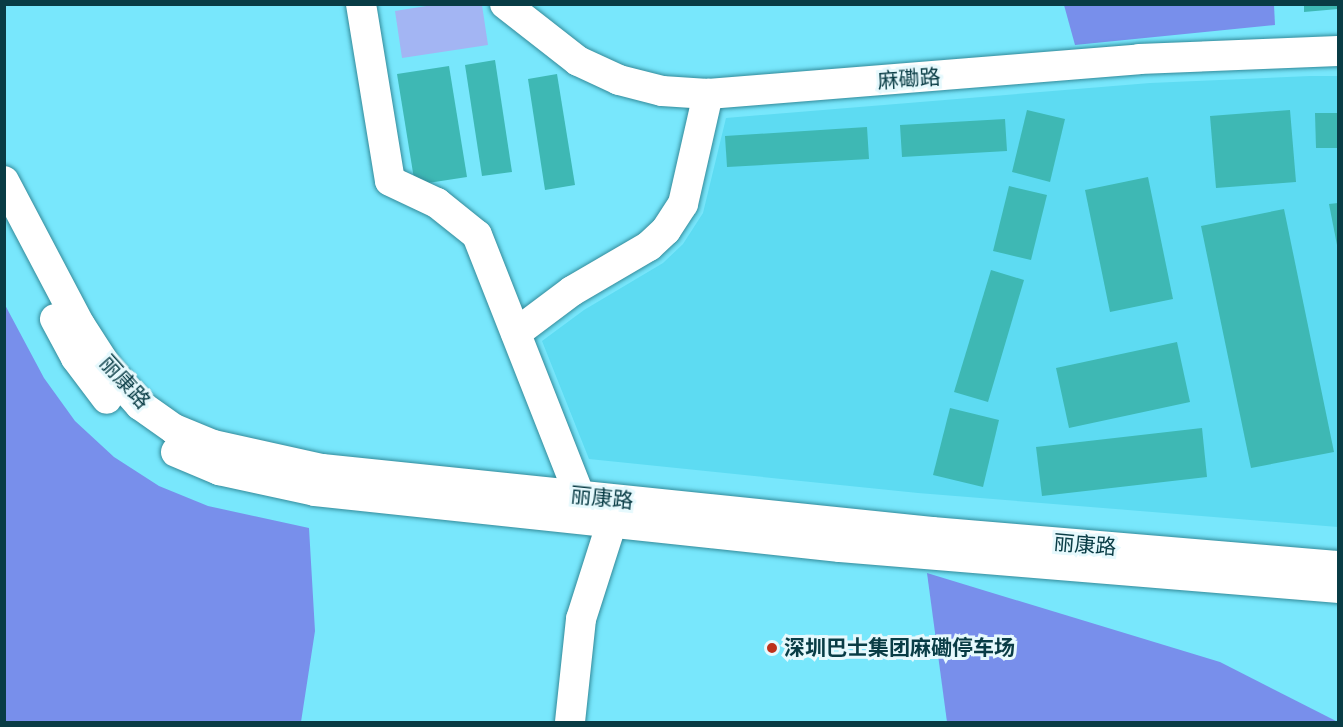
<!DOCTYPE html>
<meta charset="utf-8">
<style>
body{margin:0}
#map{position:relative;width:1343px;height:727px;overflow:hidden;background:#78e7fc;font-family:Signika,"Noto Sans SC",sans-serif}
div>[style]{position:absolute}
.built>*{inset:0;background:#5ddbf2}
.green>*{inset:0;background:#a3b5f3}
.forest>*{inset:0;background:#788feb}
.building>*{inset:0;background:#3eb8b4}
.roads{filter:drop-shadow(0 0 2px #338a9a) drop-shadow(0 0 2px #338a9a)}
.minor>*{height:30px;margin:-15px;padding:0 15px;transform-origin:15px;border-radius:15px;background:#fff}
.dots>*{width:16px;height:16px;translate:-50% -50%;box-sizing:border-box;border:3px solid #e6f9fd;border-radius:50%}
span{translate:-50% -50%;white-space:nowrap;text-align:center;line-height:1.15;-webkit-text-stroke:6px #e6f9fd;paint-order:stroke}
.street-label{font-size:21px;color:#093c45}
.poi-label{font-size:21px;color:#093c45;font-weight:700}
.left{translate:0 -50%;text-align:left}
.frame{position:absolute;inset:0;border:6px solid #093c45;pointer-events:none}
</style>
<div id="map">
<div class="built">
<div style="clip-path:polygon(1310px 76px,1338px 76px,1338px 527px,918px 493px,589px 459px,542px 341px,584px 310px,663px 263px,683px 244px,703px 213px,726px 118px,1150px 83px)"></div>
</div>
<div class="green">
<div style="clip-path:polygon(439px 4px,482px 5px,488px 45px,402px 58px,395px 11px)"></div>
</div>
<div class="forest">
<div style="clip-path:polygon(1064px 5px,1274px 5px,1275px 25px,1075px 45px)"></div>
<div style="clip-path:polygon(4px 303px,44px 378px,75px 421px,114px 457px,159px 486px,208px 506px,309px 528px,315px 631px,301px 722px,5px 722px)"></div>
<div style="clip-path:polygon(927px 573px,1220px 662px,1338px 722px,947px 722px)"></div>
</div>
<div class="building">
<div style="clip-path:polygon(1304px 4px,1338px 4px,1338px 9px,1304px 12px)"></div>
<div style="clip-path:polygon(495px 60px,512px 172px,482px 176px,465px 65px)"></div>
<div style="clip-path:polygon(449px 66px,467px 177px,415px 185px,397px 74px)"></div>
<div style="clip-path:polygon(557px 74px,575px 185px,545px 190px,528px 79px)"></div>
<div style="clip-path:polygon(1027px 110px,1065px 119px,1050px 182px,1012px 172px)"></div>
<div style="clip-path:polygon(1290px 110px,1296px 182px,1216px 188px,1210px 116px)"></div>
<div style="clip-path:polygon(1315px 113px,1338px 113px,1338px 148px,1316px 148px)"></div>
<div style="clip-path:polygon(1005px 119px,1007px 151px,902px 157px,900px 125px)"></div>
<div style="clip-path:polygon(867px 127px,869px 159px,727px 167px,725px 136px)"></div>
<div style="clip-path:polygon(1148px 177px,1173px 299px,1110px 312px,1085px 190px)"></div>
<div style="clip-path:polygon(1009px 186px,1047px 195px,1031px 260px,993px 251px)"></div>
<div style="clip-path:polygon(1338px 203px,1338px 245px,1337px 245px,1329px 204px)"></div>
<div style="clip-path:polygon(1284px 209px,1334px 452px,1251px 468px,1201px 226px)"></div>
<div style="clip-path:polygon(991px 270px,1024px 280px,988px 402px,954px 392px)"></div>
<div style="clip-path:polygon(1177px 342px,1190px 402px,1069px 428px,1056px 368px)"></div>
<div style="clip-path:polygon(950px 408px,999px 420px,983px 487px,933px 475px)"></div>
<div style="clip-path:polygon(1202px 428px,1207px 477px,1042px 496px,1036px 447px)"></div>
</div>
<div class="roads">
<div class="minor">
<div style="left:361px;top:4px;width:179px;rotate:80.7deg"></div>
<div style="left:390px;top:181px;width:52px;rotate:25.1deg"></div>
<div style="left:437px;top:203px;width:51px;rotate:38.7deg"></div>
<div style="left:477px;top:235px;width:281px;rotate:68.5deg"></div>
<div style="left:505px;top:4px;width:93px;rotate:38deg"></div>
<div style="left:578px;top:61px;width:45px;rotate:24.9deg"></div>
<div style="left:619px;top:80px;width:44px;rotate:14.3deg"></div>
<div style="left:662px;top:91px;width:46px;rotate:3.7deg"></div>
<div style="left:708px;top:94px;width:432px;rotate:-4.6deg"></div>
<div style="left:1139px;top:59px;width:199px;rotate:-2.3deg"></div>
<div style="left:4px;top:181px;width:163px;rotate:62.2deg"></div>
<div style="left:80px;top:325px;width:54px;rotate:57.2deg"></div>
<div style="left:109px;top:370px;width:47px;rotate:48.5deg"></div>
<div style="left:140px;top:405px;width:42px;rotate:35.2deg"></div>
<div style="left:174px;top:429px;width:42px;rotate:22.3deg"></div>
<div style="left:213px;top:445px;width:112px;rotate:12.4deg"></div>
<div style="left:322px;top:469px;width:613px;rotate:5.9deg"></div>
<div style="left:932px;top:532px;width:407px;rotate:4.8deg"></div>
<div style="left:55px;top:319px;width:44px;rotate:61.7deg"></div>
<div style="left:76px;top:358px;width:51px;rotate:52.9deg"></div>
<div style="left:516px;top:333px;width:70px;rotate:-36.9deg"></div>
<div style="left:572px;top:291px;width:89px;rotate:-30.3deg"></div>
<div style="left:649px;top:246px;width:23px;rotate:-43deg"></div>
<div style="left:666px;top:230px;width:31px;rotate:-57deg"></div>
<div style="left:683px;top:204px;width:113px;rotate:-77.2deg"></div>
<div style="left:176px;top:452px;width:47px;rotate:22.7deg"></div>
<div style="left:219px;top:470px;width:98px;rotate:12.3deg"></div>
<div style="left:315px;top:491px;width:528px;rotate:6.09deg"></div>
<div style="left:840px;top:547px;width:500px;rotate:4.7deg"></div>
<div style="left:570px;top:722px;width:104px;rotate:-83.9deg"></div>
<div style="left:581px;top:619px;width:119px;rotate:-72.3deg"></div>
</div>
</div>
<div class="dots">
<div style="left:772px;top:648px;background:#bd311b"></div>
</div>
<div class="street-label">
<span style="left:909px;top:79px;rotate:-4deg">麻磡路</span>
<span style="left:125px;top:382px;rotate:48deg">丽康路</span>
<span style="left:602px;top:498px;rotate:6deg">丽康路</span>
<span style="left:1085px;top:545px;rotate:5deg">丽康路</span>
</div>
<div class="poi-label">
<span class="left" style="left:784px;top:648px">深圳巴士集团麻磡停车场</span>
</div>
<div class="frame"></div>
</div>
